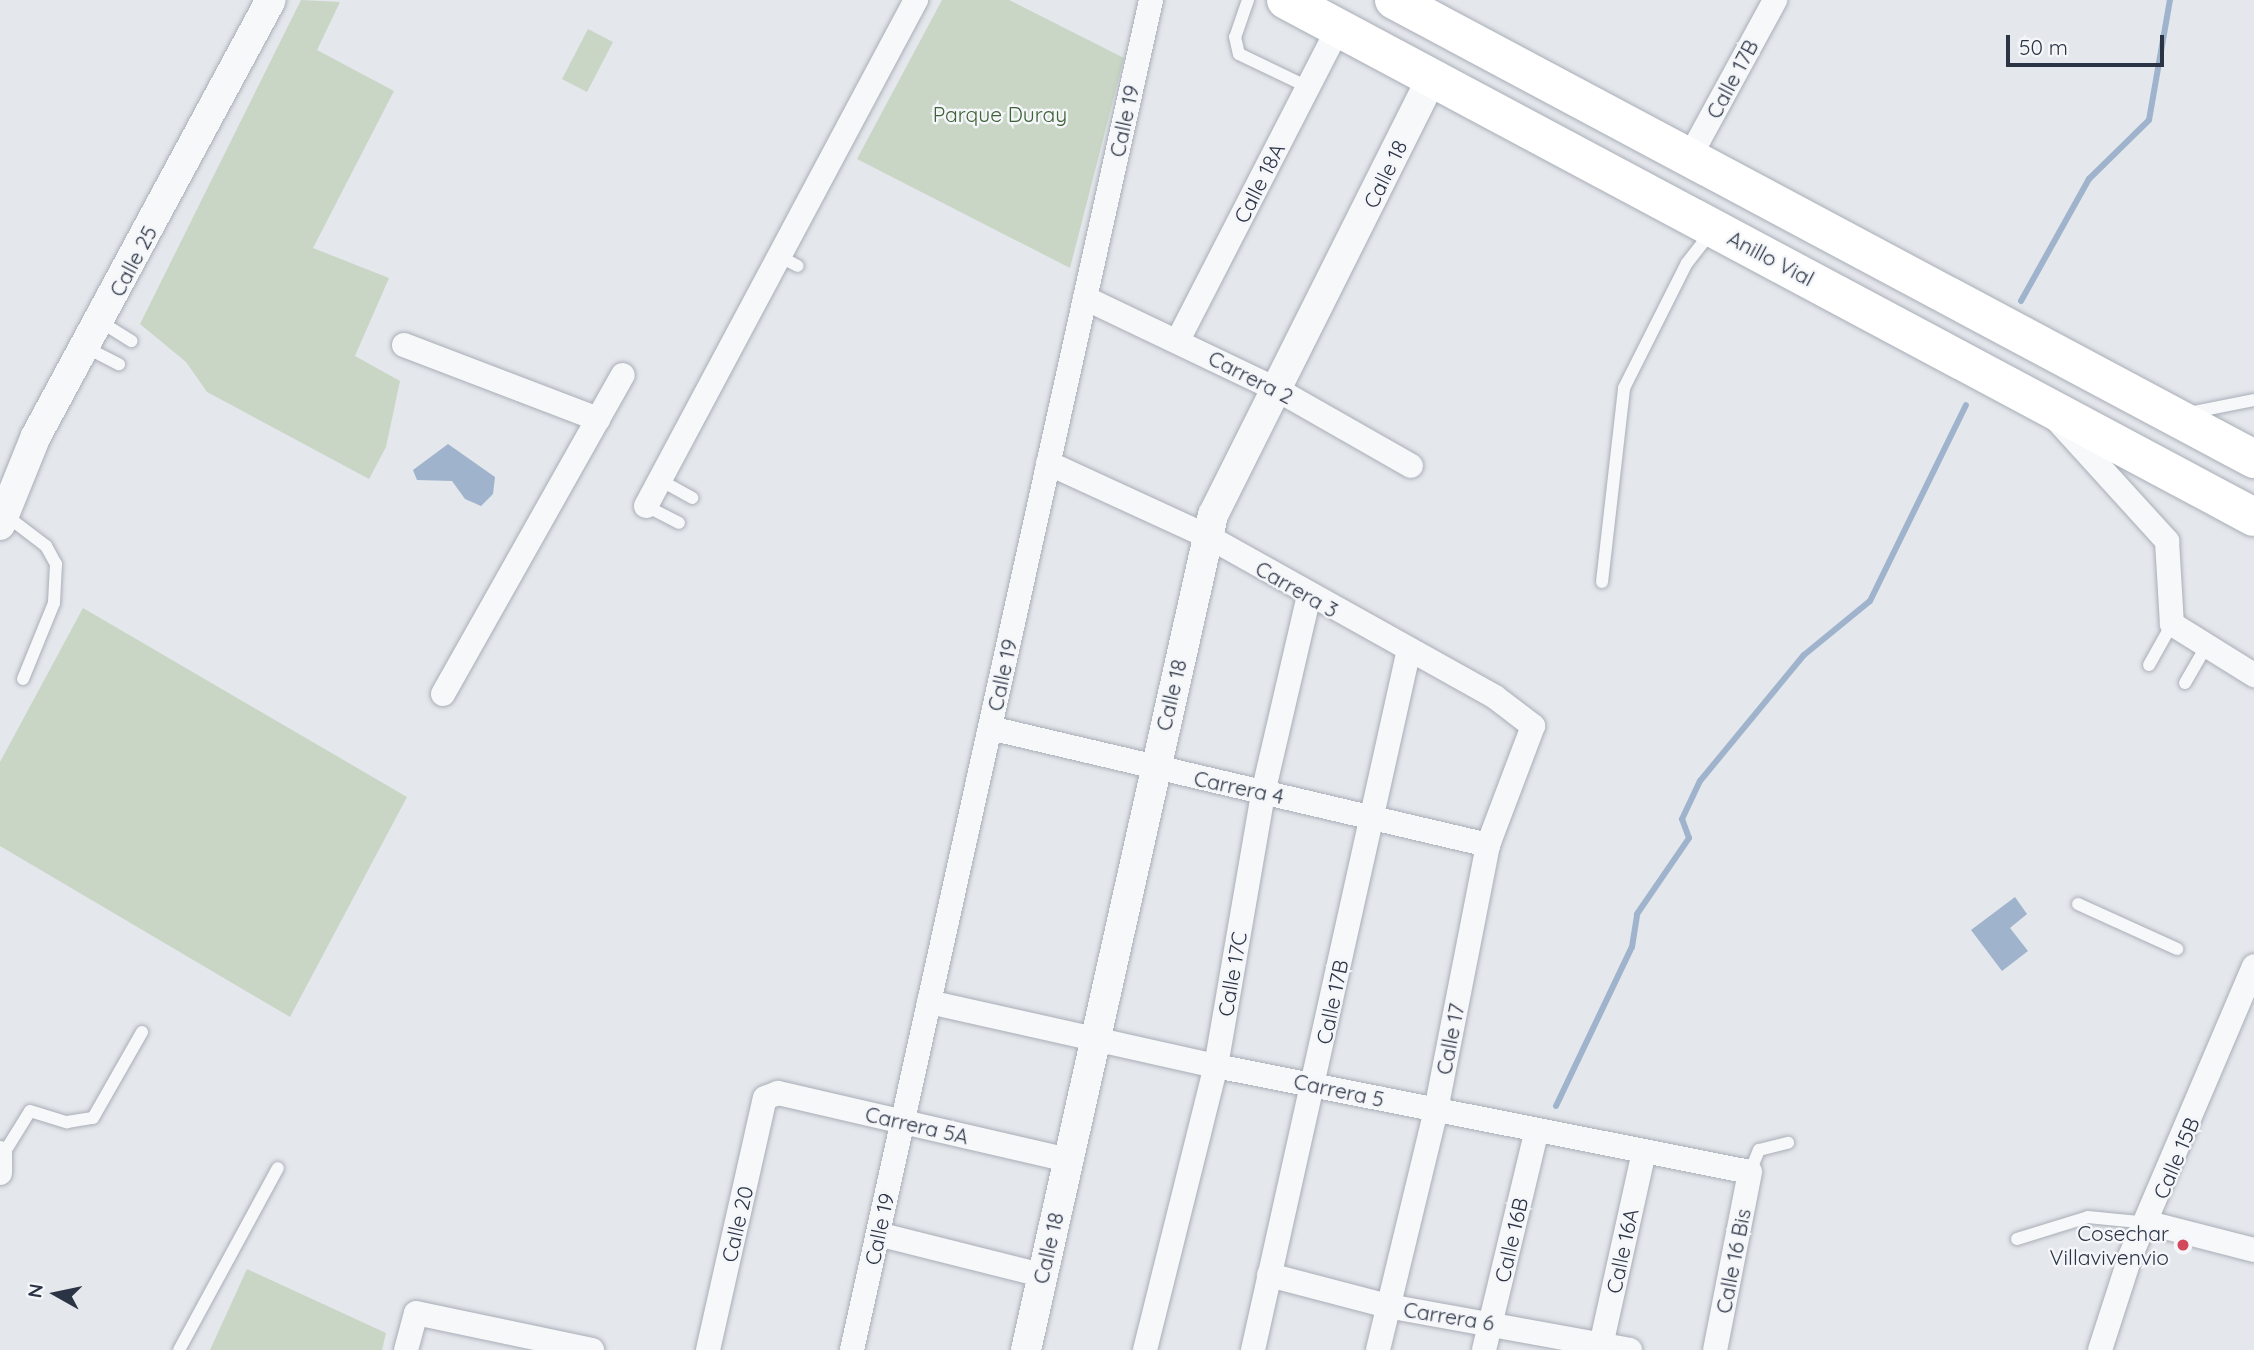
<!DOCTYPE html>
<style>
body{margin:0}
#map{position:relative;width:2254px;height:1350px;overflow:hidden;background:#e4e7ec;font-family:Quicksand,sans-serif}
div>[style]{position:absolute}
.green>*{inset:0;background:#c9d6c5}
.water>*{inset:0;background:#9fb4cc}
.stream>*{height:6px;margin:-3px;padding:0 3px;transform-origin:3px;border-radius:3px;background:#9fb4cc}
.roads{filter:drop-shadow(0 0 2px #a9aeb7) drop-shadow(0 0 2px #a9aeb7)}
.service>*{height:12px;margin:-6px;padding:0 6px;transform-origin:6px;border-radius:6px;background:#f7f8fa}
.minor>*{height:24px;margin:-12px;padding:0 12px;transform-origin:12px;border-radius:12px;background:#f7f8fa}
.tertiary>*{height:30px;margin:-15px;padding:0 15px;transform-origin:15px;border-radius:15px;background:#f7f8fa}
.trunk>*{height:38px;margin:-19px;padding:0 19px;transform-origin:19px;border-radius:19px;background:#fff}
.dots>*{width:19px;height:19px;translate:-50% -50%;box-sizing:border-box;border:4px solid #f4f6f9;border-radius:50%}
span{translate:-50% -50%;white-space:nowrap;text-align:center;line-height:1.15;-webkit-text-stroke:5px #f4f6f9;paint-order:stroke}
.street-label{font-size:21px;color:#2b3445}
.park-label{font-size:21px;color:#3f6138}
.poi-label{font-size:21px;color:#2b3445}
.right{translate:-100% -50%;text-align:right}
.north{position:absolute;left:21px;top:1259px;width:70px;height:70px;-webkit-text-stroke:5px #f4f6f9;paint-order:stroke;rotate:279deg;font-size:19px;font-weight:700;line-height:28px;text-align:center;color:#2b3445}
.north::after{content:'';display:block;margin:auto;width:24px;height:32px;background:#2b3445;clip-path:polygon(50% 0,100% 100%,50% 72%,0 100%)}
.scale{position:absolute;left:2006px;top:35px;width:158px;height:32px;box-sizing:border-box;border:4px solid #2b3445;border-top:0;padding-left:9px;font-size:21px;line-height:24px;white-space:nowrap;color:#2b3445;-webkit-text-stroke:5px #f4f6f9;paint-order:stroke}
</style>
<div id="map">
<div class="green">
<div style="clip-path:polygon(301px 0,340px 2px,317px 50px,394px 91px,313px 248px,389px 278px,355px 356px,400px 381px,386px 447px,369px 479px,207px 392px,186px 362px,140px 324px)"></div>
<div style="clip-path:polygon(942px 0,1009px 0,1124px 58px,1070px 268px,857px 159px)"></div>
<div style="clip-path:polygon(588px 29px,613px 42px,587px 92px,562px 79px)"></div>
<div style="clip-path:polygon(83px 608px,407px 797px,290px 1017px,0 846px,0 762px)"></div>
<div style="clip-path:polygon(247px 1269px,386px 1333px,382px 1350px,210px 1350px)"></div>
</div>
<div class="water">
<div style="clip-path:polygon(448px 444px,495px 477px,493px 494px,481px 506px,465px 499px,452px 481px,417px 480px,413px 470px)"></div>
<div style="clip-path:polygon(2015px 897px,2027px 914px,2010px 928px,2028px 951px,2002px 971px,1971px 930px)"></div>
</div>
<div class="stream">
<div style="left:2021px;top:301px;width:140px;rotate:-60.9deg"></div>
<div style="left:2089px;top:179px;width:84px;rotate:-44.5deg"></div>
<div style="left:2149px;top:120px;width:122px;rotate:-80.1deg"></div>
<div style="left:1556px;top:1106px;width:176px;rotate:-64.5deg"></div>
<div style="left:1632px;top:947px;width:33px;rotate:-81deg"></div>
<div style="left:1637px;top:914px;width:92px;rotate:-55.6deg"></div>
<div style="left:1689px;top:838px;width:20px;rotate:-110deg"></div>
<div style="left:1682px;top:819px;width:42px;rotate:-64.7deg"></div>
<div style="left:1700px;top:781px;width:163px;rotate:-50.5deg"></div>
<div style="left:1804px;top:655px;width:85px;rotate:-39.3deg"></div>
<div style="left:1870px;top:601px;width:218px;rotate:-63.9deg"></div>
</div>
<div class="roads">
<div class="service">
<div style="left:1248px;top:0;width:39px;rotate:109deg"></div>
<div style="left:1235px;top:37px;width:17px;rotate:77deg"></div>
<div style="left:1239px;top:54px;width:76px;rotate:25.6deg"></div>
<div style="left:779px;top:256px;width:21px;rotate:28deg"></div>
<div style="left:101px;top:322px;width:36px;rotate:32deg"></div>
<div style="left:87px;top:348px;width:36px;rotate:27deg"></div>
<div style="left:2189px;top:413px;width:66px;rotate:-11.3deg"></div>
<div style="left:660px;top:480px;width:37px;rotate:29deg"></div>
<div style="left:646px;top:506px;width:37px;rotate:27deg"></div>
<div style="left:4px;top:514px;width:53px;rotate:37.3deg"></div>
<div style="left:46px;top:546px;width:21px;rotate:61deg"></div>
<div style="left:56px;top:564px;width:39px;rotate:93deg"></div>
<div style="left:54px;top:603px;width:82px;rotate:112.2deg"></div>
<div style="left:1602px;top:582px;width:195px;rotate:-83.5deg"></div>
<div style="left:1624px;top:388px;width:140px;rotate:-63.3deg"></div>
<div style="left:1687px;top:263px;width:39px;rotate:-52deg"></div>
<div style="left:2149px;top:665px;width:47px;rotate:-60.7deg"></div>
<div style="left:2185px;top:683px;width:39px;rotate:-60deg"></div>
<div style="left:2078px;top:904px;width:109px;rotate:24.4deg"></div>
<div style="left:4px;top:1153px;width:49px;rotate:-58.2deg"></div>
<div style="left:30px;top:1111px;width:39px;rotate:17deg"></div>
<div style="left:67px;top:1122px;width:26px;rotate:-9deg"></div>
<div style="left:93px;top:1118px;width:99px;rotate:-60.3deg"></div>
<div style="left:1750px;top:1172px;width:24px;rotate:-68deg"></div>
<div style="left:1759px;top:1150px;width:30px;rotate:-14deg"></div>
<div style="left:2017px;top:1239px;width:74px;rotate:-17.2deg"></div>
<div style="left:2088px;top:1217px;width:61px;rotate:5.6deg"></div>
<div style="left:179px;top:1350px;width:207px;rotate:-61.5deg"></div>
</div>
<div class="minor">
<div style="left:1689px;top:158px;width:180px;rotate:-61.4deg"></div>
<div style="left:1085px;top:298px;width:214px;rotate:25.5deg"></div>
<div style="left:1278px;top:390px;width:153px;rotate:29.7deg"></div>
<div style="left:1178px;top:340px;width:352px;rotate:-62.8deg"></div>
<div style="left:404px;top:345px;width:208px;rotate:20.9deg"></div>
<div style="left:2057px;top:420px;width:164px;rotate:47.7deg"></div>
<div style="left:2167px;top:541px;width:83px;rotate:86.6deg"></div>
<div style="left:2172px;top:624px;width:97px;rotate:31.9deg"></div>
<div style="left:1048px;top:463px;width:175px;rotate:24.7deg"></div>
<div style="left:1207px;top:536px;width:330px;rotate:29.2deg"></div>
<div style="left:1495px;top:697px;width:48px;rotate:37.3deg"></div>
<div style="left:1533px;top:726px;width:127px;rotate:110.7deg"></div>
<div style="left:1488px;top:845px;width:270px;rotate:101.1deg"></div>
<div style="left:1436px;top:1110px;width:247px;rotate:103.6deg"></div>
<div style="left:646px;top:506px;width:574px;rotate:-61.92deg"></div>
<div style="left:443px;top:694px;width:366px;rotate:-60.6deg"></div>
<div style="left:990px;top:728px;width:512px;rotate:13.22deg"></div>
<div style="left:929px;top:1002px;width:294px;rotate:12.6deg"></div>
<div style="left:1216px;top:1066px;width:544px;rotate:11.23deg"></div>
<div style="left:1750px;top:1172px;width:181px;rotate:101.1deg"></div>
<div style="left:0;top:1153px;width:20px;rotate:90deg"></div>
<div style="left:2149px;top:1223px;width:108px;rotate:14.4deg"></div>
<div style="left:878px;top:1234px;width:168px;rotate:14.1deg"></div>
<div style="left:1269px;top:1275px;width:123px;rotate:14.6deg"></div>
<div style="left:1388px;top:1306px;width:246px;rotate:10.3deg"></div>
<div style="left:406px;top:1350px;width:38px;rotate:-75deg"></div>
<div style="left:416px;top:1313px;width:180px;rotate:11.9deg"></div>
<div style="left:708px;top:1350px;width:258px;rotate:-77.3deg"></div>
<div style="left:765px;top:1098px;width:14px;rotate:-21deg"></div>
<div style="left:778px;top:1093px;width:299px;rotate:13deg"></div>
<div style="left:852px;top:1350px;width:1383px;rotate:-77.51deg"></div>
<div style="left:1145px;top:1350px;width:293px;rotate:-76deg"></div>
<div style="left:1216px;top:1066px;width:277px;rotate:-80.2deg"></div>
<div style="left:1263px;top:793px;width:202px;rotate:-76.9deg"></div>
<div style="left:1253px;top:1350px;width:713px;rotate:-77.45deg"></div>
<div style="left:1484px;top:1350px;width:226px;rotate:-76.5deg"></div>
<div style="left:1600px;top:1350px;width:203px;rotate:-77.5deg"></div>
<div style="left:2100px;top:1350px;width:98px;rotate:-72.1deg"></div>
<div style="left:2130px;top:1257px;width:316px;rotate:-66.9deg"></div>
</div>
<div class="tertiary">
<div style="left:0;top:525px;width:96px;rotate:-68deg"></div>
<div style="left:36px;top:436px;width:495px;rotate:-61.7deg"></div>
<div style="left:1026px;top:1350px;width:856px;rotate:-77.38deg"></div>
<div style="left:1213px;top:515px;width:487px;rotate:-63.4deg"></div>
</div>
<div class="trunk">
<div style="left:1286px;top:0;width:1097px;rotate:28.11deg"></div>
<div style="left:1394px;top:0;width:975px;rotate:28.09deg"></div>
</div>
</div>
<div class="dots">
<div style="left:2183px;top:1245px;background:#d1495b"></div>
</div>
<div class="street-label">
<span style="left:1732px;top:79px;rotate:-62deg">Calle 17B</span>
<span style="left:1124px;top:121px;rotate:-78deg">Calle 19</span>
<span style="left:1385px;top:174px;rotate:-64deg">Calle 18</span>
<span style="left:1259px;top:183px;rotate:-63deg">Calle 18A</span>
<span style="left:1771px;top:258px;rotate:28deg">Anillo Vial</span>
<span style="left:133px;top:261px;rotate:-62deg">Calle 25</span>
<span style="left:1251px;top:377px;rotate:27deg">Carrera 2</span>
<span style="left:1297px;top:589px;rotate:30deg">Carrera 3</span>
<span style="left:1002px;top:675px;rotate:-78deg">Calle 19</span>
<span style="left:1171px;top:695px;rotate:-77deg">Calle 18</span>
<span style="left:1239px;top:787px;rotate:12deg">Carrera 4</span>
<span style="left:1232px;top:974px;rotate:-80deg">Calle 17C</span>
<span style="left:1332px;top:1002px;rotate:-78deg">Calle 17B</span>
<span style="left:1450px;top:1039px;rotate:-79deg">Calle 17</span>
<span style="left:1339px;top:1090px;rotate:12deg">Carrera 5</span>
<span style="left:917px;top:1125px;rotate:13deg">Carrera 5A</span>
<span style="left:2176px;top:1158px;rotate:-67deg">Calle 15B</span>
<span style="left:737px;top:1224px;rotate:-77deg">Calle 20</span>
<span style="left:879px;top:1229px;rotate:-78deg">Calle 19</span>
<span style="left:1511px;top:1240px;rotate:-77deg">Calle 16B</span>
<span style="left:1048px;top:1248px;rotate:-77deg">Calle 18</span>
<span style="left:1622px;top:1251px;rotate:-78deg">Calle 16A</span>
<span style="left:1733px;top:1261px;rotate:-79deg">Calle 16 Bis</span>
<span style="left:1449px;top:1316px;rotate:9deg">Carrera 6</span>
</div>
<div class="park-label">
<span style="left:1000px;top:114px">Parque Duray</span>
</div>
<div class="poi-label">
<span class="right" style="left:2169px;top:1245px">Cosechar<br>Villavivenvio</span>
</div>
<div class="north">N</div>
<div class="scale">50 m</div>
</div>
